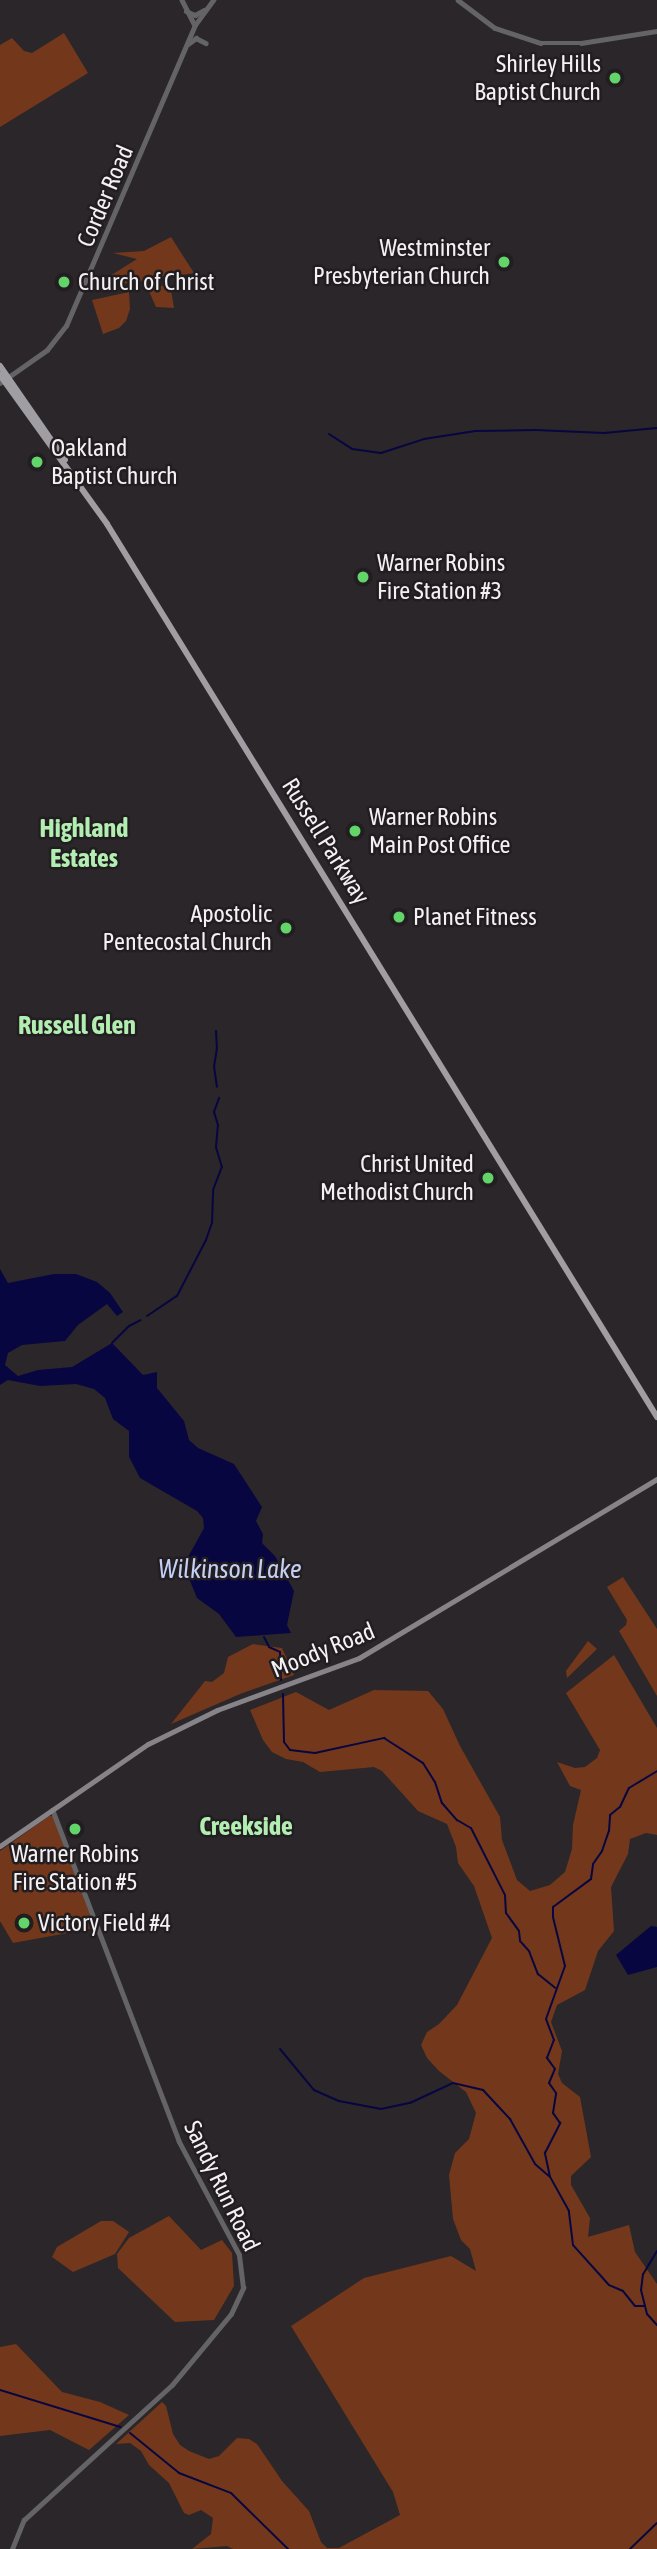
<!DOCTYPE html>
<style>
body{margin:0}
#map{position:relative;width:657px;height:2549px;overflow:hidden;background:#2b2629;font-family:"Asap Condensed",sans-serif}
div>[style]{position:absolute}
.green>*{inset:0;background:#73381b}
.water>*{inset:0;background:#080640}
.stream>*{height:2px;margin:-1px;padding:0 1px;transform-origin:1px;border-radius:1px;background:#080640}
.tertiary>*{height:4.5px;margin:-2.25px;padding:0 2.25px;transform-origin:2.25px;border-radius:2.25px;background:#646365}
.secondary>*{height:5px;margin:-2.5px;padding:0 2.5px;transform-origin:2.5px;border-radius:2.5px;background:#868488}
.primary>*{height:6px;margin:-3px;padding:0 3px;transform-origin:3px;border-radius:3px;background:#a09da3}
.dots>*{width:19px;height:19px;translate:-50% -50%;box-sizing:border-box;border:4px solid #221d20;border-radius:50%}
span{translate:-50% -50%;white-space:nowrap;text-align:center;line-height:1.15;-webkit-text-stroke:5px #221d20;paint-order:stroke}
.poi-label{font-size:24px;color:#f4f1f3}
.right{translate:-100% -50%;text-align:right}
.left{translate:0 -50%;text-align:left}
.street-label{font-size:24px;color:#f4f1f3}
.neighbourhood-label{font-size:26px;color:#b2edb2;font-weight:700}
.water-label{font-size:26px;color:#c4cff4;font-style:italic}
</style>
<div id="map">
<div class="green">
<div style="clip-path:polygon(64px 33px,88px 73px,0 127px,0 45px,12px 38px,24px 51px,32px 53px)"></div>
<div style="clip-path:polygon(171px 237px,194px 273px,89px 289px,137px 259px,113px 253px,144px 251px)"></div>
<div style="clip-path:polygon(170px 284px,174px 308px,156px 307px,148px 289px)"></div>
<div style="clip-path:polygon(129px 292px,130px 309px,126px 321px,119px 328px,103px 334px,92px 300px)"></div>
<div style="clip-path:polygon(623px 1577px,657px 1629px,657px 1696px,619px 1631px,626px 1625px,627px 1620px,607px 1587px)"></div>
<div style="clip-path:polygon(588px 1641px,597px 1649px,567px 1678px,566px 1671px)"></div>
<div style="clip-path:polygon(253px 1644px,282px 1648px,294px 1675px,240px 1694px,171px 1724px,205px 1681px,212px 1682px,224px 1673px,228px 1657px)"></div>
<div style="clip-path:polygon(614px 1655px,657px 1728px,657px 1835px,646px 1833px,630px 1839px,628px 1854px,611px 1887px,614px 1931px,598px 1951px,585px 1990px,557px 2005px,551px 2022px,562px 2051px,558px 2074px,562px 2083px,580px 2097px,591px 2157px,571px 2176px,571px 2185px,590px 2218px,588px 2237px,629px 2225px,635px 2252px,657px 2284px,657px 2549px,233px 2549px,227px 2546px,192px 2549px,211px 2534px,213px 2518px,201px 2510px,189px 2515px,184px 2513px,169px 2483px,149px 2465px,141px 2451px,130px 2443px,116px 2444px,162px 2402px,166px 2406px,173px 2434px,180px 2445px,189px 2451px,209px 2459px,219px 2456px,237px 2438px,249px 2439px,257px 2444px,282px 2481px,309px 2511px,321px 2542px,327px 2548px,339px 2548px,400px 2515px,393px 2492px,291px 2326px,364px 2278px,451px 2256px,476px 2271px,470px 2249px,461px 2240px,453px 2219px,449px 2175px,455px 2153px,469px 2139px,476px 2113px,466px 2092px,439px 2071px,427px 2058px,421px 2045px,427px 2032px,439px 2024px,457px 2005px,492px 1938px,474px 1886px,458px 1863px,456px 1847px,447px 1824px,418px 1811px,382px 1771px,374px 1767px,320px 1772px,303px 1762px,286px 1759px,272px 1752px,263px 1740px,250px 1710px,296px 1692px,329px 1710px,374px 1690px,428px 1691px,443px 1709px,460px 1746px,500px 1817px,502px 1840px,517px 1880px,530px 1891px,550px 1885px,565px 1872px,572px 1849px,573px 1825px,581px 1790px,570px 1786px,557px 1762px,575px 1768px,585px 1767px,597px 1758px,600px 1750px,566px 1693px)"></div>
<div style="clip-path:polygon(49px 1816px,53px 1816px,95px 1928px,13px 1943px,0 1921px,0 1851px)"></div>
<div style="clip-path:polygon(169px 2216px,201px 2250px,222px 2240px,232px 2253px,234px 2286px,214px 2320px,175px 2322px,118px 2268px,117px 2254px,129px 2238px)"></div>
<div style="clip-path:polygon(101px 2221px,113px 2221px,129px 2232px,115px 2254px,73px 2272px,52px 2257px,57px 2247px)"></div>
<div style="clip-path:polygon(16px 2344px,62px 2392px,100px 2402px,129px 2415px,89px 2450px,50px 2430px,0 2436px,0 2347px)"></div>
</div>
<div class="water">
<div style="clip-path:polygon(0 1269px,8px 1283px,54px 1274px,76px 1274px,97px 1282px,110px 1293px,123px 1312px,117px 1316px,107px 1304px,78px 1325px,65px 1341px,22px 1345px,8px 1353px,5px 1365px,18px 1376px,38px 1370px,72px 1367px,112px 1343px,143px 1375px,157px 1372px,157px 1388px,184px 1421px,189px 1440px,198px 1448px,234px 1464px,262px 1507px,256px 1521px,263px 1534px,262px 1543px,275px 1556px,294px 1591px,287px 1625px,291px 1633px,236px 1637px,219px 1614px,197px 1598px,186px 1571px,187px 1559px,204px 1528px,203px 1518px,197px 1511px,140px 1478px,129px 1457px,129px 1431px,113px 1419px,105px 1398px,94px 1389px,76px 1384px,40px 1386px,8px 1380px,0 1385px)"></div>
<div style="clip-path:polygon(651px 1926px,657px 1927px,657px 1967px,628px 1975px,616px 1955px)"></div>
</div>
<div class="stream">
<div style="left:329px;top:434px;width:27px;rotate:33deg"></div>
<div style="left:352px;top:449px;width:29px;rotate:8deg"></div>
<div style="left:381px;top:453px;width:45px;rotate:-18deg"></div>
<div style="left:424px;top:439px;width:52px;rotate:-8.9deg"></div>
<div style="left:475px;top:431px;width:61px;rotate:-0.9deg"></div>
<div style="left:536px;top:430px;width:68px;rotate:2.5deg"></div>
<div style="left:604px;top:433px;width:53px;rotate:-5.4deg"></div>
<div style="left:216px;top:1031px;width:17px;rotate:87deg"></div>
<div style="left:217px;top:1048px;width:18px;rotate:99deg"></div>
<div style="left:214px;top:1066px;width:21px;rotate:82deg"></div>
<div style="left:147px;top:1316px;width:36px;rotate:-34deg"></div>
<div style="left:177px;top:1296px;width:63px;rotate:-62.6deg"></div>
<div style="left:206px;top:1240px;width:18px;rotate:-71deg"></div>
<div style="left:212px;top:1223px;width:33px;rotate:-88deg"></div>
<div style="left:213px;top:1190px;width:25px;rotate:-69deg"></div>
<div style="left:222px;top:1167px;width:21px;rotate:-107deg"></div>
<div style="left:216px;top:1147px;width:22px;rotate:-85deg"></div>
<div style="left:218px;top:1125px;width:14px;rotate:-107deg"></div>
<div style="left:214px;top:1112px;width:15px;rotate:-70deg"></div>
<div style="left:112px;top:1343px;width:24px;rotate:-45deg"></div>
<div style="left:129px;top:1326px;width:13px;rotate:-27deg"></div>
<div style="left:264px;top:1637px;width:11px;rotate:63deg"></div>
<div style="left:269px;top:1647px;width:12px;rotate:24deg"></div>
<div style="left:280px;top:1652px;width:28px;rotate:88deg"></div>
<div style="left:283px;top:1694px;width:48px;rotate:88.8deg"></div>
<div style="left:284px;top:1742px;width:10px;rotate:53deg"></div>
<div style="left:290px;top:1750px;width:25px;rotate:7deg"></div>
<div style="left:315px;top:1753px;width:71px;rotate:-12.3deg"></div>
<div style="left:384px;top:1738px;width:46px;rotate:32.7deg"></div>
<div style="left:423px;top:1763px;width:22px;rotate:58deg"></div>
<div style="left:435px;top:1782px;width:22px;rotate:72deg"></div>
<div style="left:442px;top:1803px;width:23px;rotate:49deg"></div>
<div style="left:457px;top:1820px;width:16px;rotate:30deg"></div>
<div style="left:471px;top:1828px;width:75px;rotate:63.1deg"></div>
<div style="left:505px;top:1895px;width:18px;rotate:87deg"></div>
<div style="left:506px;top:1913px;width:22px;rotate:54deg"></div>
<div style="left:519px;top:1931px;width:10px;rotate:84deg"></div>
<div style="left:520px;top:1941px;width:13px;rotate:48deg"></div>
<div style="left:529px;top:1951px;width:25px;rotate:69deg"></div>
<div style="left:538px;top:1974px;width:22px;rotate:39deg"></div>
<div style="left:280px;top:2049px;width:53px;rotate:50.3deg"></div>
<div style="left:314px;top:2090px;width:27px;rotate:24deg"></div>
<div style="left:339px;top:2101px;width:43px;rotate:10.8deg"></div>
<div style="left:381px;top:2109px;width:30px;rotate:-12deg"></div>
<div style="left:410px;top:2103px;width:47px;rotate:-24.9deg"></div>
<div style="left:453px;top:2083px;width:31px;rotate:13deg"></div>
<div style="left:483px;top:2090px;width:40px;rotate:47deg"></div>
<div style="left:510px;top:2119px;width:51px;rotate:60.9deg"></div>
<div style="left:535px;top:2164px;width:18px;rotate:41deg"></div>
<div style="left:657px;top:2251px;width:27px;rotate:121deg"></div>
<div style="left:643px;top:2274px;width:16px;rotate:97deg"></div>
<div style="left:641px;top:2290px;width:25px;rotate:76deg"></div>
<div style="left:647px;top:2314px;width:15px;rotate:48deg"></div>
<div style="left:645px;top:2306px;width:10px;rotate:180deg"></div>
<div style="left:635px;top:2306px;width:19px;rotate:-129deg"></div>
<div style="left:623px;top:2291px;width:15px;rotate:-157deg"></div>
<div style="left:609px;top:2285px;width:54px;rotate:-132deg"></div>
<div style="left:573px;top:2245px;width:34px;rotate:-97deg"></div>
<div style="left:569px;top:2211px;width:39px;rotate:-119deg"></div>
<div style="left:550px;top:2177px;width:25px;rotate:-102deg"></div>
<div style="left:545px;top:2153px;width:34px;rotate:-63deg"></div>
<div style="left:560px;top:2123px;width:12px;rotate:-125deg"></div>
<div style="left:553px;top:2113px;width:20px;rotate:-81deg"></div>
<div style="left:556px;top:2093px;width:12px;rotate:-125deg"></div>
<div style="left:549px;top:2083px;width:15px;rotate:-67deg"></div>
<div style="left:555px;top:2069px;width:14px;rotate:-126deg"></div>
<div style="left:547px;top:2058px;width:19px;rotate:-69deg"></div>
<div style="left:554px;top:2040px;width:22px;rotate:-111deg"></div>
<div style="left:546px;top:2019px;width:56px;rotate:-70.3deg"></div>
<div style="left:565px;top:1966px;width:50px;rotate:-103.8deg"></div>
<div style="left:553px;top:1917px;width:10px;rotate:-90deg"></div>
<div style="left:553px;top:1907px;width:47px;rotate:-36.4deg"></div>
<div style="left:591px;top:1879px;width:15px;rotate:-82deg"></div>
<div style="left:593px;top:1864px;width:16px;rotate:-55deg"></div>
<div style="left:602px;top:1851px;width:21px;rotate:-71deg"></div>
<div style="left:609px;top:1831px;width:16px;rotate:-86deg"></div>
<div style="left:610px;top:1815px;width:13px;rotate:-39deg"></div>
<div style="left:620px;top:1807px;width:21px;rotate:-65deg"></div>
<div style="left:629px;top:1788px;width:33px;rotate:-31deg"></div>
<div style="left:0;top:2390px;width:126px;rotate:17.1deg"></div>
<div style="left:130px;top:2433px;width:63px;rotate:39.2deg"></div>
<div style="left:179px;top:2473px;width:56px;rotate:21deg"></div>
<div style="left:231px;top:2493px;width:80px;rotate:44.5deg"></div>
<div style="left:630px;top:2549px;width:37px;rotate:-44deg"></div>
</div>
<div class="tertiary">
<div style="left:182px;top:0;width:28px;rotate:63deg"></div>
<div style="left:458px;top:0;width:46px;rotate:37.1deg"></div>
<div style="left:495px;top:28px;width:48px;rotate:18.1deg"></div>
<div style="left:541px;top:43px;width:40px"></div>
<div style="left:581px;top:43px;width:77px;rotate:-9deg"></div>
<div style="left:186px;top:11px;width:10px;rotate:24deg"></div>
<div style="left:195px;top:15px;width:10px;rotate:-29deg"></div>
<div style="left:188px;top:44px;width:10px;rotate:-37deg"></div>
<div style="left:196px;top:38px;width:11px;rotate:27deg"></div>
<div style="left:0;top:383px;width:57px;rotate:-35.1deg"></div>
<div style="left:47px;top:350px;width:31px;rotate:-52deg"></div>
<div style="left:66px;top:326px;width:327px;rotate:-66.8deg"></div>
<div style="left:195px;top:25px;width:31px;rotate:-54deg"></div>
<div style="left:12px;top:2549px;width:31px;rotate:-68deg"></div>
<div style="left:24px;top:2520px;width:200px;rotate:-42.4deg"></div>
<div style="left:172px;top:2385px;width:92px;rotate:-50.3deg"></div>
<div style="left:231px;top:2314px;width:29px;rotate:-65deg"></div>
<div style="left:243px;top:2288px;width:33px;rotate:-97deg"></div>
<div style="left:239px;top:2255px;width:128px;rotate:-118deg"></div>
<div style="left:179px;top:2142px;width:355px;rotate:-110.9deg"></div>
</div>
<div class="secondary">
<div style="left:0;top:1846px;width:180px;rotate:-34.6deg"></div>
<div style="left:148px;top:1744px;width:77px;rotate:-26.2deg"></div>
<div style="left:217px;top:1710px;width:151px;rotate:-20.1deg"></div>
<div style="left:359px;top:1658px;width:348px;rotate:-31deg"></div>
</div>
<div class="primary">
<div style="left:0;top:366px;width:114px;rotate:55.3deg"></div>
<div style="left:0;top:375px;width:183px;rotate:54.3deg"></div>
<div style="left:107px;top:524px;width:1049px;rotate:58.37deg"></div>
</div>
<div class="dots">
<div style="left:615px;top:78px;background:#62d469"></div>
<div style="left:504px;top:262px;background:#62d469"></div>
<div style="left:64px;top:282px;background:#62d469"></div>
<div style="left:37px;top:462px;background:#62d469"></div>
<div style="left:363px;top:577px;background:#62d469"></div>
<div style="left:355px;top:831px;background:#62d469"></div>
<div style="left:399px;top:917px;background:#62d469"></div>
<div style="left:286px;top:928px;background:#62d469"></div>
<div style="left:488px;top:1178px;background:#62d469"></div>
<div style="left:75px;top:1829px;background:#62d469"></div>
<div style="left:24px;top:1923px;background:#62d469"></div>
</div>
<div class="poi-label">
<span class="right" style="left:601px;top:78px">Shirley Hills<br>Baptist Church</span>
<span class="right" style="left:490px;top:262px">Westminster<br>Presbyterian Church</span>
<span class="left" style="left:78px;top:282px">Church of Christ</span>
<span class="left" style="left:51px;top:462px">Oakland<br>Baptist Church</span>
<span class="left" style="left:377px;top:577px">Warner Robins<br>Fire Station #3</span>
<span class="left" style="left:369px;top:831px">Warner Robins<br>Main Post Office</span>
<span class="right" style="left:272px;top:928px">Apostolic<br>Pentecostal Church</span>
<span class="left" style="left:413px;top:917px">Planet Fitness</span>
<span class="right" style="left:474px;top:1178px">Christ United<br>Methodist Church</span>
<span style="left:75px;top:1868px">Warner Robins<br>Fire Station #5</span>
<span class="left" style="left:38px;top:1923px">Victory Field #4</span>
</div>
<div class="street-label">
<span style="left:105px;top:196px;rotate:-67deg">Corder Road</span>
<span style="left:326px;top:841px;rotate:58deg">Russell Parkway</span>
<span style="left:323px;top:1650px;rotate:-22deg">Moody Road</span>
<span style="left:222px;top:2186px;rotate:64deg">Sandy Run Road</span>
</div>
<div class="neighbourhood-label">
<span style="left:84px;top:844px">Highland<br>Estates</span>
<span style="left:77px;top:1026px">Russell Glen</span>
<span style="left:246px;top:1827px">Creekside</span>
</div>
<div class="water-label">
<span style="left:230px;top:1570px">Wilkinson Lake</span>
</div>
</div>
